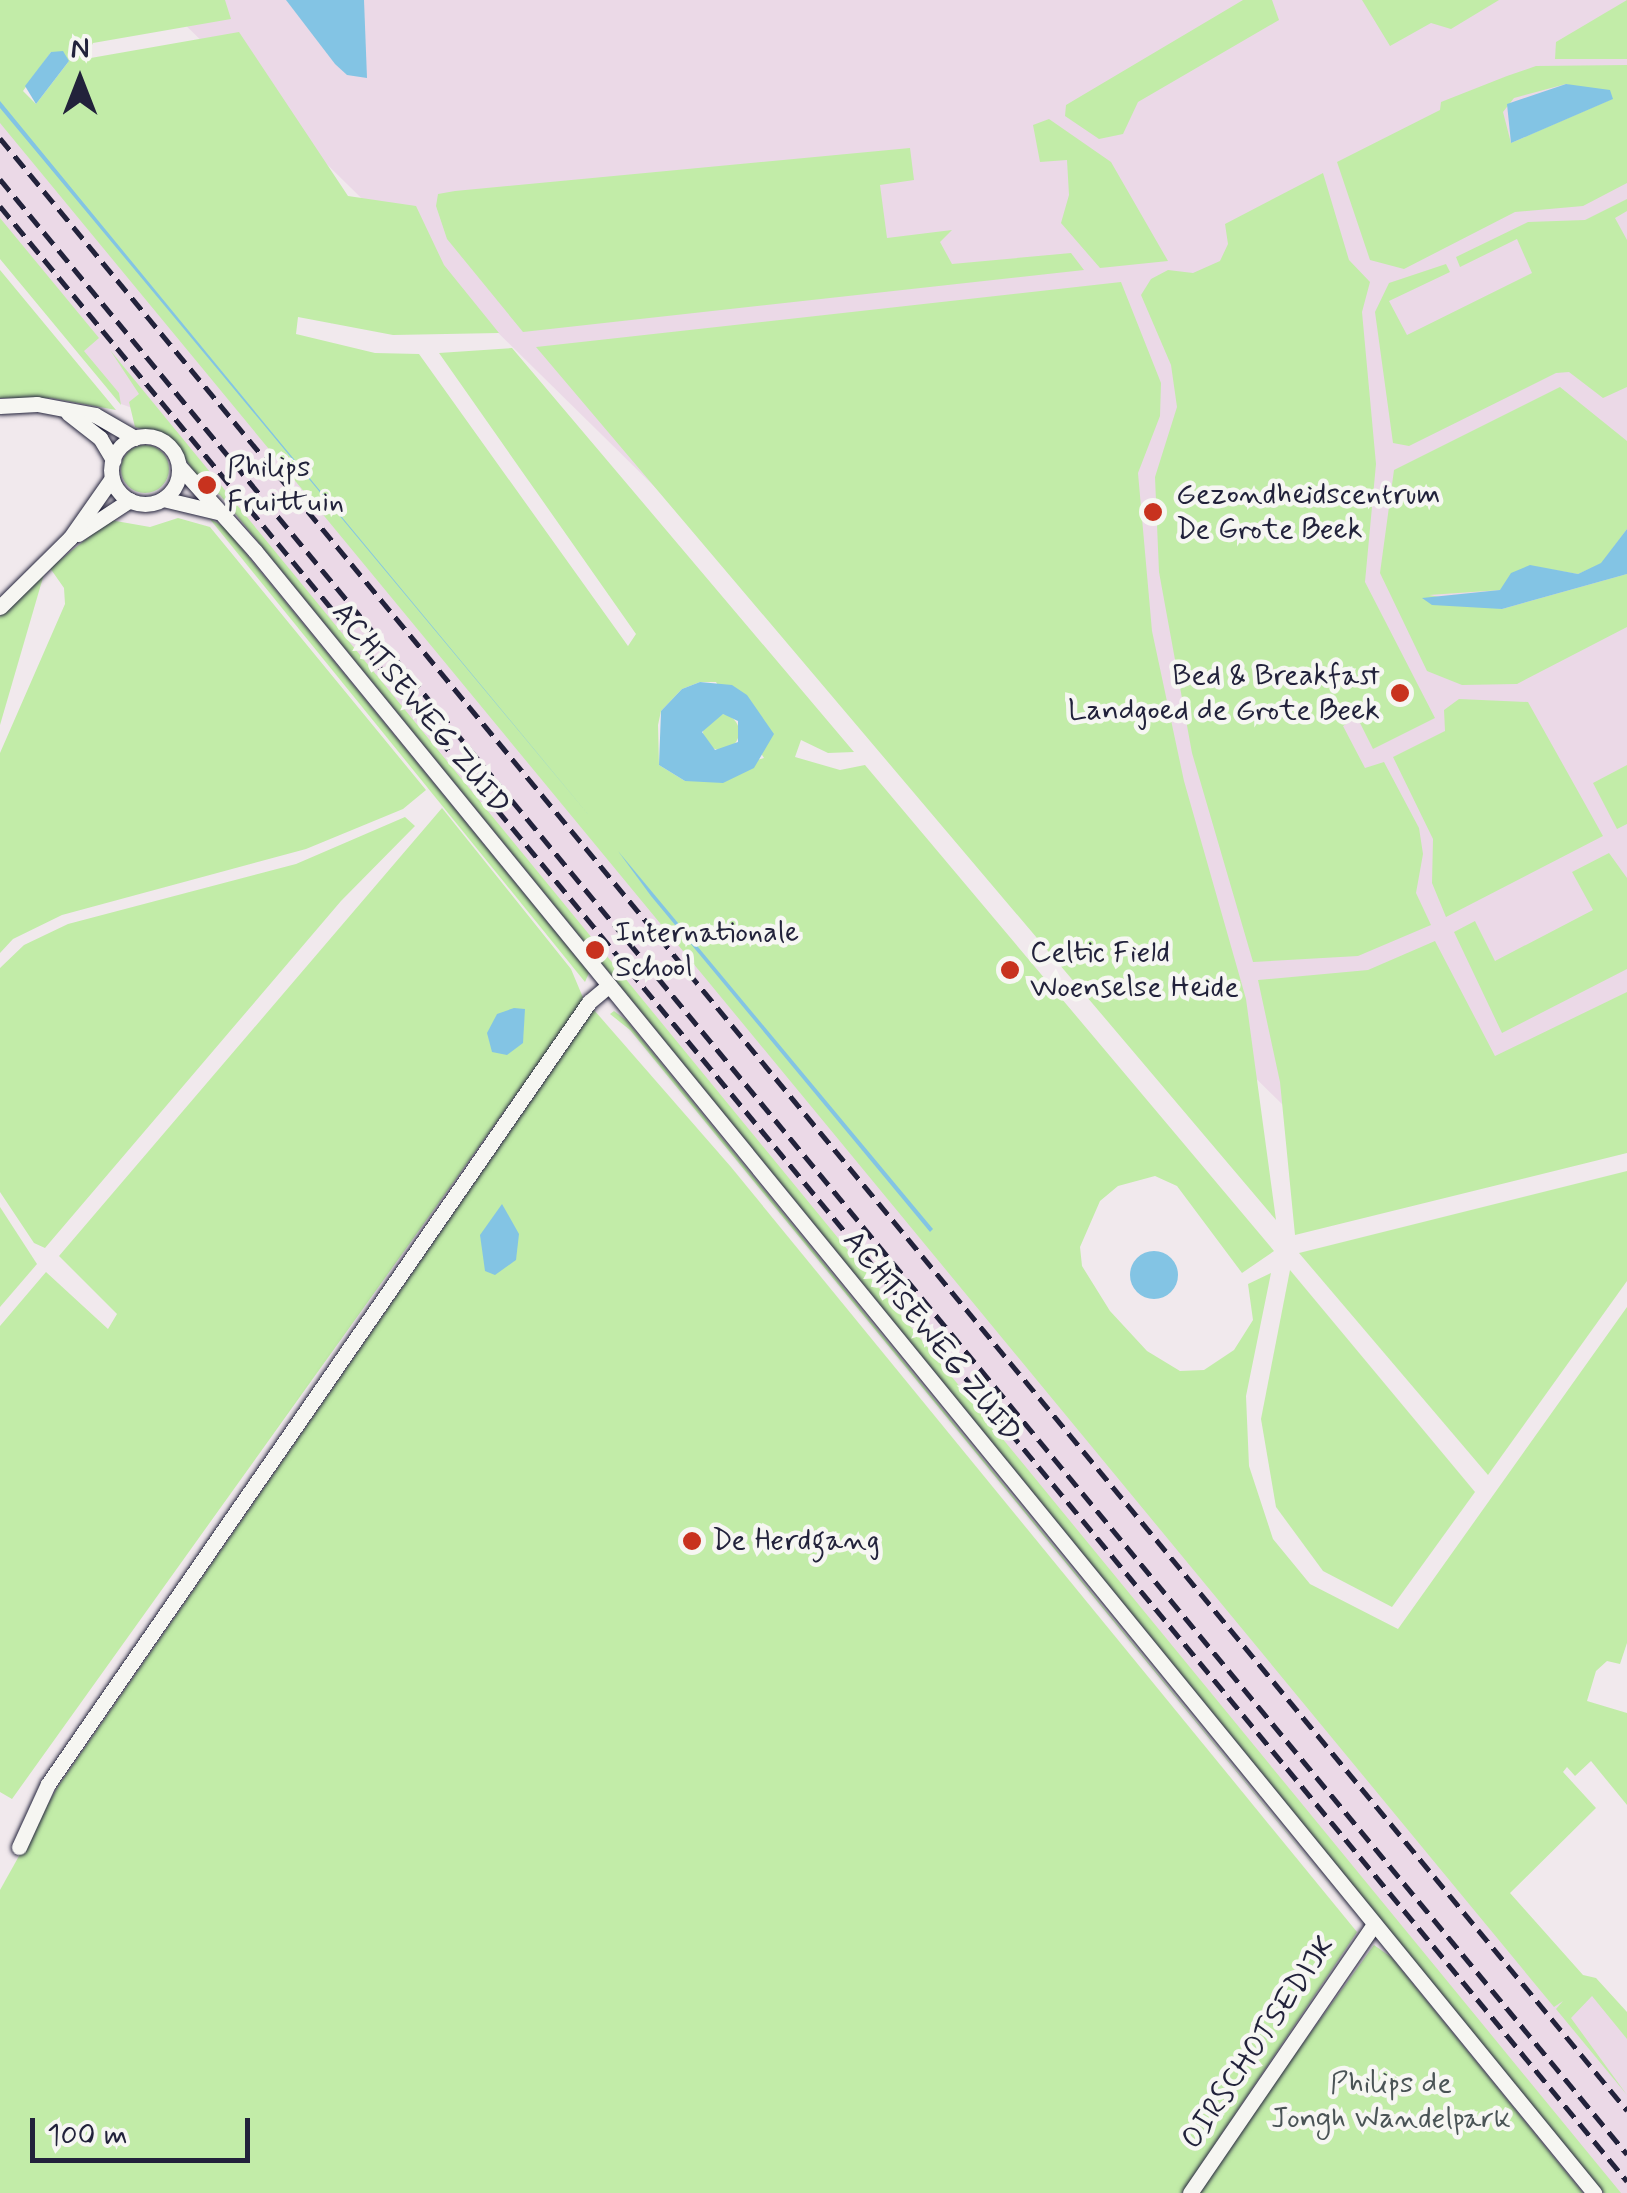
<!DOCTYPE html>
<style>
body{margin:0}
#map{position:relative;width:1627px;height:2193px;overflow:hidden;background:#f1e9ed;font-family:Mynerve,sans-serif}
div>[style]{position:absolute}
.built>*{inset:0;background:#ebd9e7}
.green>*{inset:0;background:#c2eca8}
.round{border-radius:50%}
.water>*{inset:0;background:#83c4e4}
.roads{filter:drop-shadow(0 0 2px #22223b) drop-shadow(0 0 2px #22223b)}
.minor>*{height:15px;margin:-7.5px;padding:0 7.5px;transform-origin:7.5px;border-radius:7.5px;background:#f6f6f2}
.minor>.ring{margin:-7.5px;padding:0;box-sizing:content-box;background:none;border:15px solid #f6f6f2;border-radius:50%}
.rail>*{height:5px;margin-top:-2.5px;transform-origin:0;background:repeating-linear-gradient(90deg,#22223b 0 15px,transparent 0 23px)}
.dots>*{width:28px;height:28px;translate:-50% -50%;box-sizing:border-box;border:5px solid #f6f6f2;border-radius:50%}
span{translate:-50% -50%;white-space:nowrap;text-align:center;line-height:1.15;-webkit-text-stroke:9px #f6f6f2;paint-order:stroke}
.poi-label{font-size:30px;color:#22223b}
.left{translate:0 -50%;text-align:left}
.right{translate:-100% -50%;text-align:right}
.street-label{font-size:30px;color:#22223b}
.park-label{font-size:30px;color:#4a5456}
.north{position:absolute;left:30px;top:30px;width:100px;height:100px;-webkit-text-stroke:8px #f6f6f2;paint-order:stroke;rotate:0deg;font-size:28px;font-weight:700;line-height:40px;text-align:center;color:#22223b}
.north::after{content:'';display:block;margin:auto;width:35px;height:45px;background:#22223b;clip-path:polygon(50% 0,100% 100%,50% 72%,0 100%)}
.scale{position:absolute;left:30px;top:2118px;width:220px;height:45px;box-sizing:border-box;border:5px solid #22223b;border-top:0;padding-left:12px;font-size:30px;line-height:35px;white-space:nowrap;color:#22223b;-webkit-text-stroke:8px #f6f6f2;paint-order:stroke}
</style>
<div id="map">
<div class="built">
<div style="clip-path:polygon(160px 0,1627px 0,1627px 1024px,1350px 1171px)"></div>
<div style="clip-path:polygon(0 103px,1581px 1996px,1594px 1987px,1627px 2027px,1627px 2193px,1608px 2193px,158px 417px,121px 404px,0 258px)"></div>
</div>
<div class="green">
<div style="clip-path:polygon(evenodd,0 0,225px 0,231px 19px,93px 43px,85px 59px,239px 32px,348px 196px,416px 206px,444px 265px,499px 333px,393px 335px,298px 317px,296px 334px,375px 353px,419px 354px,628px 646px,636px 634px,439px 353px,512px 348px,854px 752px,828px 753px,801px 740px,795px 757px,840px 770px,865px 765px,1274px 1251px,1242px 1273px,1177px 1186px,1155px 1176px,1118px 1186px,1100px 1201px,1080px 1247px,1082px 1266px,1110px 1311px,1147px 1351px,1180px 1371px,1204px 1370px,1234px 1350px,1253px 1320px,1248px 1284px,1271px 1273px,1246px 1396px,1249px 1466px,1273px 1539px,1310px 1584px,1398px 1629px,1627px 1307px,1627px 1643px,1620px 1664px,1607px 1661px,1596px 1671px,1587px 1701px,1627px 1713px,1627px 1805px,1591px 1761px,1575px 1776px,1567px 1767px,1563px 1772px,1596px 1808px,1510px 1893px,1583px 1975px,1596px 1978px,1627px 2012px,1627px 2039px,1592px 1996px,1571px 2018px,1627px 2095px,1556px 2009px,1563px 2001px,1554px 2007px,0 123px,0 0,51px 52px,69px 61px,36px 104px,23px 91px,51px 52px,0 0,700px 682px,716px 682px,764px 758px,685px 781px,659px 765px,658px 725px,661px 711px,682px 689px,700px 682px)"></div>
<div style="clip-path:polygon(1243px 0,1272px 0,1279px 20px,1138px 102px,1123px 134px,1099px 139px,1065px 116px,1066px 105px)"></div>
<div style="clip-path:polygon(1362px 0,1499px 0,1451px 29px,1431px 23px,1390px 46px)"></div>
<div style="clip-path:polygon(1627px 0,1627px 59px,1555px 59px,1556px 42px)"></div>
<div style="clip-path:polygon(evenodd,1627px 65px,1627px 183px,1583px 206px,1515px 212px,1404px 269px,1370px 260px,1337px 162px,1440px 110px,1441px 102px,1507px 76px,1536px 66px,1627px 65px,1566px 84px,1612px 99px,1511px 143px,1503px 112px,1514px 98px,1566px 84px)"></div>
<div style="clip-path:polygon(1049px 119px,1111px 162px,1168px 261px,1100px 268px,1061px 223px,1069px 195px,1067px 160px,1040px 162px,1033px 125px)"></div>
<div style="clip-path:polygon(910px 148px,914px 180px,880px 185px,887px 238px,952px 230px,940px 242px,952px 264px,1071px 253px,1084px 270px,523px 332px,447px 239px,436px 206px,438px 194px,455px 191px)"></div>
<div style="clip-path:polygon(1323px 173px,1349px 260px,1370px 282px,1362px 312px,1376px 464px,1365px 582px,1435px 718px,1373px 749px,1357px 717px,1343px 726px,1365px 768px,1384px 762px,1419px 828px,1423px 854px,1416px 893px,1431px 925px,1358px 956px,1253px 962px,1192px 753px,1159px 572px,1155px 477px,1177px 407px,1171px 365px,1141px 295px,1151px 279px,1168px 270px,1193px 273px,1220px 261px,1228px 244px,1225px 224px)"></div>
<div style="clip-path:polygon(1627px 199px,1627px 211px,1615px 218px,1627px 240px,1627px 387px,1603px 398px,1569px 372px,1556px 373px,1409px 446px,1393px 443px,1375px 312px,1389px 283px,1446px 264px,1450px 272px,1389px 301px,1407px 335px,1532px 273px,1517px 239px,1460px 267px,1456px 257px,1528px 222px,1585px 220px)"></div>
<div style="clip-path:polygon(0 218px,99px 338px,84px 351px,119px 393px,121px 405px,0 259px)"></div>
<div style="clip-path:polygon(0 270px,116px 410px,51px 398px,0 398px)"></div>
<div style="clip-path:polygon(1121px 282px,1161px 383px,1160px 416px,1138px 473px,1152px 631px,1184px 781px,1246px 999px,1276px 1220px,536px 347px)"></div>
<div style="clip-path:polygon(110px 350px,1621px 2193px,1604px 2193px,220px 495px,204px 485px,169px 437px,135px 427px,129px 402px,139px 394px)"></div>
<div style="clip-path:polygon(1560px 387px,1627px 441px,1627px 529px,1601px 564px,1578px 574px,1530px 566px,1501px 590px,1429px 595px,1502px 609px,1627px 574px,1627px 627px,1517px 684px,1462px 685px,1427px 671px,1380px 573px,1394px 470px)"></div>
<div class="round" style="left:121px;top:445px;width:48px;height:48px"></div>
<div style="clip-path:polygon(178px 518px,210px 527px,426px 790px,403px 809px,306px 849px,62px 915px,13px 939px,0 953px,0 753px,65px 604px,64px 588px,50px 568px,110px 520px,150px 527px)"></div>
<div style="clip-path:polygon(209px 518px,224px 527px,589px 973px,585px 982px)"></div>
<div style="clip-path:polygon(44px 574px,0 725px,0 616px)"></div>
<div style="clip-path:polygon(1459px 699px,1528px 702px,1603px 836px,1446px 917px,1432px 883px,1433px 839px,1393px 757px,1445px 731px,1444px 710px)"></div>
<div class="round" style="left:703px;top:714px;width:36px;height:36px"></div>
<div style="clip-path:polygon(1627px 765px,1627px 824px,1617px 829px,1593px 783px)"></div>
<div style="clip-path:polygon(442px 808px,571px 969px,584px 1000px,12px 1799px,0 1792px,0 1326px,46px 1272px,108px 1329px,117px 1314px,59px 1256px)"></div>
<div style="clip-path:polygon(405px 817px,415px 826px,341px 901px,45px 1248px,34px 1243px,0 1192px,0 968px,24px 945px,68px 924px,296px 864px)"></div>
<div style="clip-path:polygon(1609px 853px,1627px 878px,1627px 969px,1502px 1033px,1454px 932px,1475px 921px,1495px 961px,1593px 910px,1572px 872px)"></div>
<div style="clip-path:polygon(1435px 941px,1495px 1056px,1627px 992px,1627px 1153px,1295px 1235px,1280px 1082px,1258px 980px,1368px 970px)"></div>
<div style="clip-path:polygon(594px 1010px,731px 1167px,1357px 1932px,1182px 2193px,0 2193px,0 1890px,57px 1788px)"></div>
<div style="clip-path:polygon(614px 1011px,626px 1020px,1361px 1924px,630px 1030px,610px 1014px)"></div>
<div style="clip-path:polygon(1627px 1171px,1627px 1281px,1488px 1475px,1299px 1253px)"></div>
<div style="clip-path:polygon(0 1207px,37px 1264px,0 1307px)"></div>
<div style="clip-path:polygon(1290px 1270px,1475px 1492px,1392px 1607px,1323px 1571px,1276px 1507px,1261px 1419px)"></div>
<div style="clip-path:polygon(1374px 1945px,1391px 1957px,1583px 2193px,1195px 2193px)"></div>
</div>
<div class="water">
<div style="clip-path:polygon(286px 0,364px 0,367px 78px,347px 75px,335px 64px)"></div>
<div style="clip-path:polygon(63px 51px,69px 61px,36px 104px,25px 86px,51px 52px)"></div>
<div style="clip-path:polygon(1566px 84px,1610px 90px,1613px 99px,1511px 143px,1507px 104px)"></div>
<div style="clip-path:polygon(0 101px,298px 464px,592px 819px,0 108px)"></div>
<div style="clip-path:polygon(1627px 529px,1627px 574px,1502px 609px,1432px 605px,1422px 598px,1500px 590px,1511px 573px,1530px 565px,1578px 574px,1601px 563px)"></div>
<div style="clip-path:polygon(evenodd,700px 682px,732px 685px,747px 695px,774px 734px,754px 768px,723px 783px,685px 781px,659px 765px,661px 711px,682px 689px,700px 682px,723px 714px,738px 721px,738px 742px,715px 750px,702px 732px,723px 714px)"></div>
<div style="clip-path:polygon(618px 851px,933px 1229px,930px 1232px,651px 896px)"></div>
<div style="clip-path:polygon(514px 1008px,525px 1009px,523px 1043px,507px 1055px,492px 1052px,487px 1033px,497px 1014px)"></div>
<div style="clip-path:polygon(502px 1204px,519px 1234px,516px 1260px,495px 1275px,485px 1271px,480px 1235px)"></div>
<div class="round" style="left:1130px;top:1251px;width:48px;height:48px"></div>
</div>
<div class="roads">
<div class="minor">
<div style="left:0;top:406px;width:37px;rotate:-3deg"></div>
<div style="left:37px;top:404px;width:59px;rotate:10.7deg"></div>
<div style="left:95px;top:415px;width:46px;rotate:29.9deg"></div>
<div style="left:68px;top:413px;width:41px;rotate:38deg"></div>
<div style="left:100px;top:438px;width:26px;rotate:59deg"></div>
<div class="ring" style="left:111px;top:436px;width:53px;height:53px"></div>
<div style="left:179px;top:466px;width:114px;rotate:48.2deg"></div>
<div style="left:255px;top:551px;width:2119px;rotate:50.8deg"></div>
<div style="left:163px;top:499px;width:56px;rotate:13.5deg"></div>
<div style="left:78px;top:534px;width:62px;rotate:-33.2deg"></div>
<div style="left:0;top:607px;width:98px;rotate:-44.6deg"></div>
<div style="left:70px;top:538px;width:73px;rotate:-55deg"></div>
<div style="left:19px;top:1847px;width:69px;rotate:-65.3deg"></div>
<div style="left:48px;top:1784px;width:951px;rotate:-55.32deg"></div>
<div style="left:589px;top:1002px;width:26px;rotate:-40deg"></div>
<div style="left:1190px;top:2193px;width:326px;rotate:-55.6deg"></div>
</div>
</div>
<div class="rail">
<div style="left:0;top:138px;width:2557px;rotate:50.48deg"></div>
<div style="left:0;top:179px;width:2559px;rotate:50.52deg"></div>
<div style="left:0;top:206px;width:2559px;rotate:50.52deg"></div>
</div>
<div class="dots">
<div style="left:207px;top:485px;background:#c8321e"></div>
<div style="left:1153px;top:512px;background:#c8321e"></div>
<div style="left:1400px;top:693px;background:#c8321e"></div>
<div style="left:595px;top:950px;background:#c8321e"></div>
<div style="left:1010px;top:970px;background:#c8321e"></div>
<div style="left:692px;top:1541px;background:#c8321e"></div>
</div>
<div class="poi-label">
<span class="left" style="left:227px;top:485px">Philips<br>Fruittuin</span>
<span class="left" style="left:1176px;top:512px">Gezondheidscentrum<br>De Grote Beek</span>
<span class="right" style="left:1380px;top:693px">Bed &amp; Breakfast<br>Landgoed de Grote Beek</span>
<span class="left" style="left:615px;top:950px">Internationale<br>School</span>
<span class="left" style="left:1030px;top:970px">Celtic Field<br>Woenselse Heide</span>
<span class="left" style="left:712px;top:1541px">De Herdgang</span>
</div>
<div class="street-label">
<span style="left:420px;top:709px;rotate:51deg">ACHTSEWEG ZUID</span>
<span style="left:931px;top:1337px;rotate:51deg">ACHTSEWEG ZUID</span>
<span style="left:1259px;top:2043px;rotate:-56deg">OIRSCHOTSEDIJK</span>
</div>
<div class="park-label">
<span style="left:1391px;top:2101px">Philips de<br>Jongh Wandelpark</span>
</div>
<div class="north">N</div>
<div class="scale">100 m</div>
</div>
